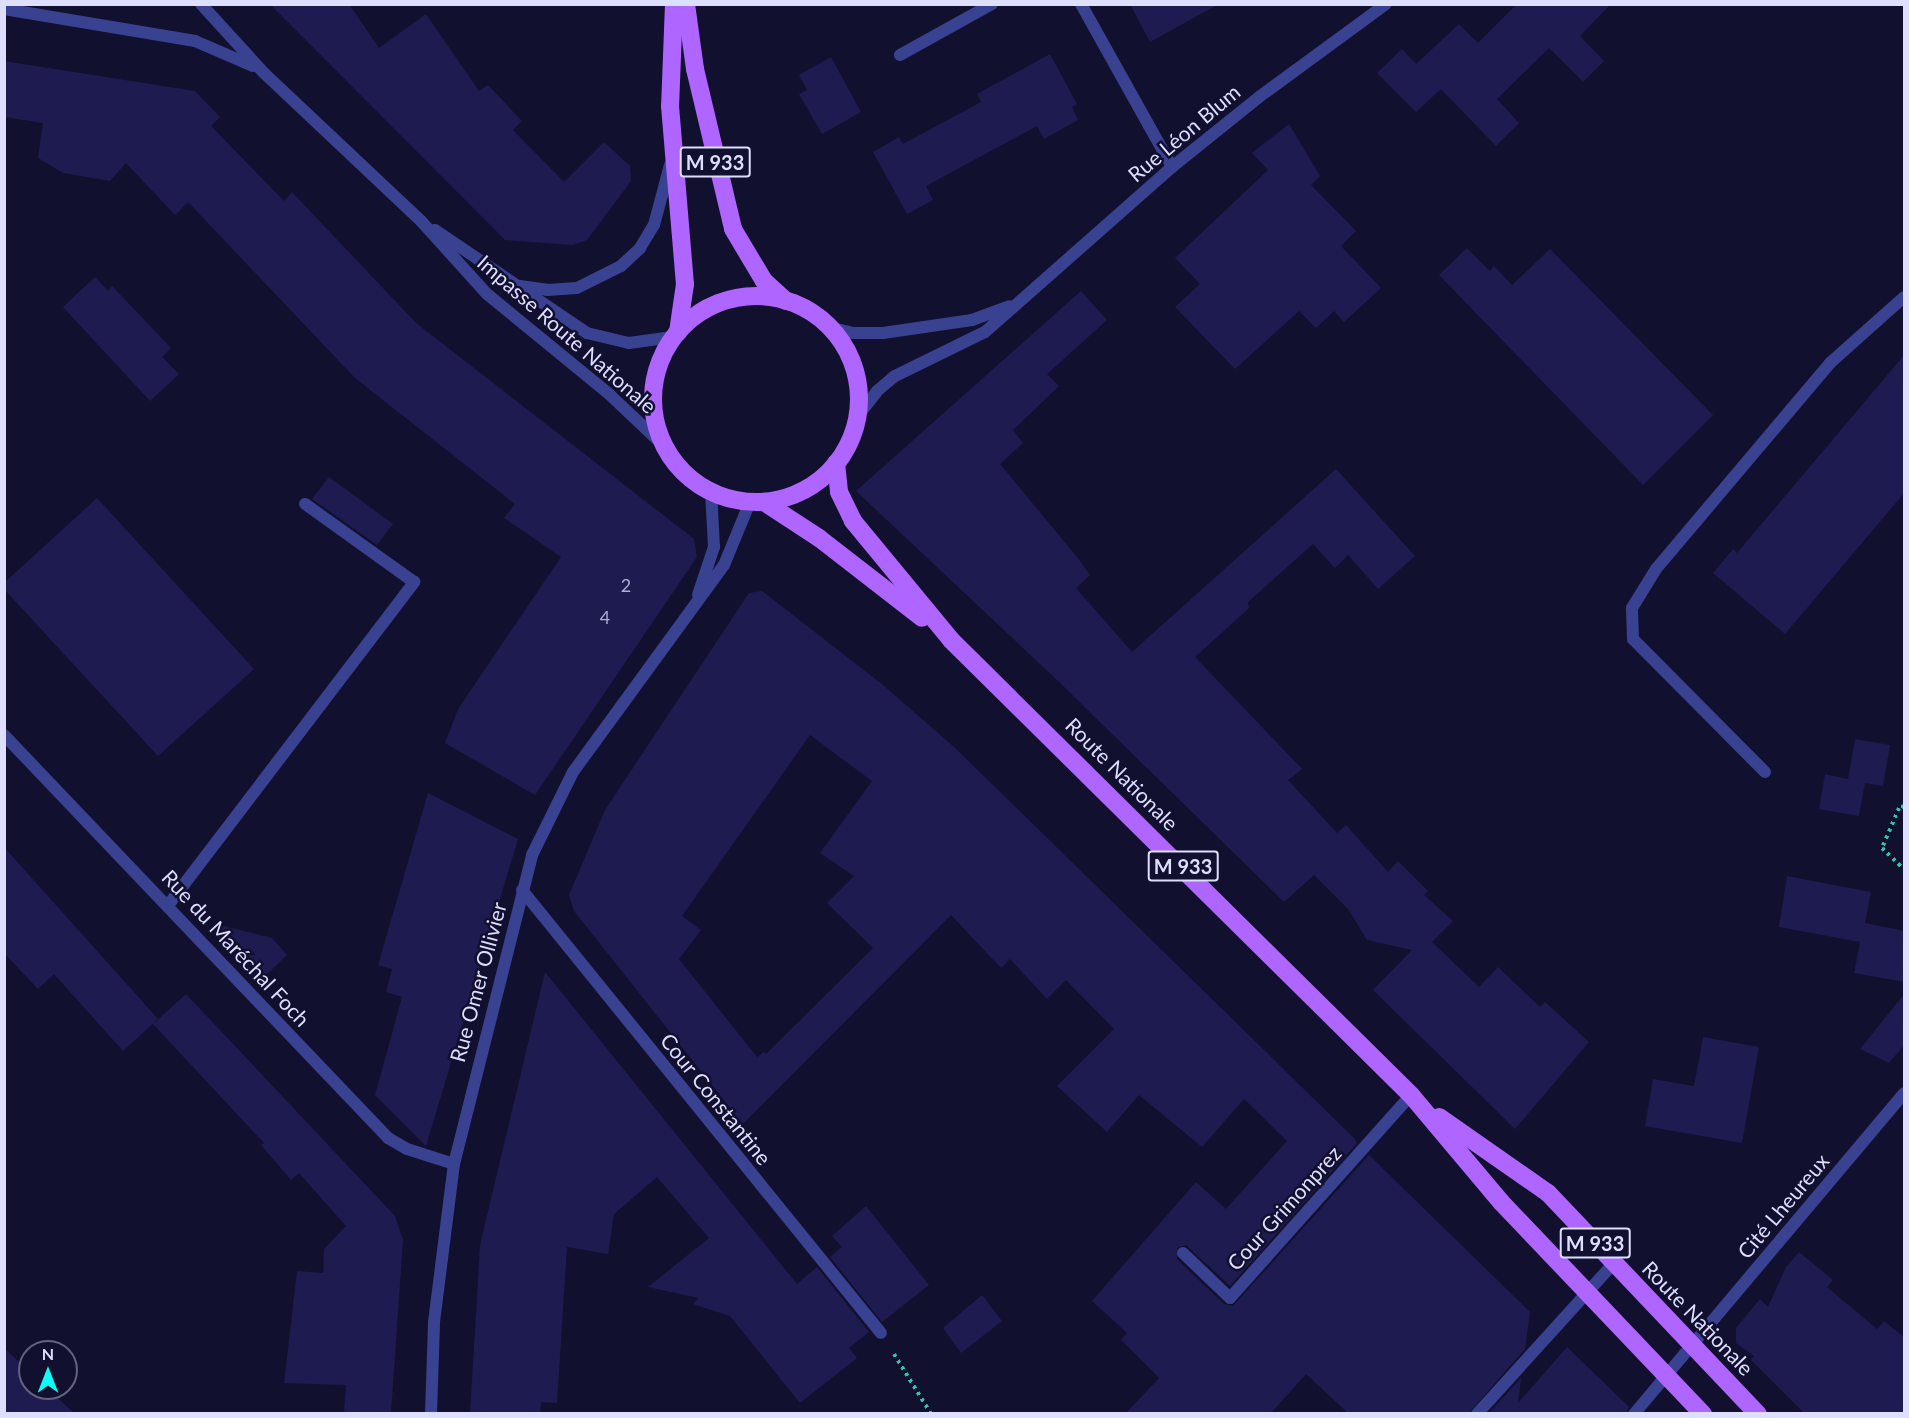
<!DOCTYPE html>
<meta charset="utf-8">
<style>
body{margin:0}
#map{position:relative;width:1909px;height:1418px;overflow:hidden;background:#11102f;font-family:Lato,sans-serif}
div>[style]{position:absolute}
.building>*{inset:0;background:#1e1b51}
.path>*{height:4px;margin-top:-2px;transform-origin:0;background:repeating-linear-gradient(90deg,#29c8a8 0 3px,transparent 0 7.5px)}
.lane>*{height:12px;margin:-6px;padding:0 6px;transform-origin:6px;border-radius:6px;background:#394290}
.street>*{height:12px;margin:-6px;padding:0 6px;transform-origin:6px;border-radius:6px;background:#394290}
.primary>*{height:18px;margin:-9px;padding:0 9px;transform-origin:9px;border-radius:9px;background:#af65ff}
.primary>.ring{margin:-9px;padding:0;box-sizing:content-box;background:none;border:18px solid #af65ff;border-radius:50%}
span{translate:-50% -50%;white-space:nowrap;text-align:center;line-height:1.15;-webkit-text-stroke:5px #11102f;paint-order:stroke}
.number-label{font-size:18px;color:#aeaed4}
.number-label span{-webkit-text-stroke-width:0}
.shield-label span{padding:2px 4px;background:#11102f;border:2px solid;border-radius:4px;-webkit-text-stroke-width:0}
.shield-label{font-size:20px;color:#dedfff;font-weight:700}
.street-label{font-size:21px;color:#dedfff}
.frame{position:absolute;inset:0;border:6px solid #dedfff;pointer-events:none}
.north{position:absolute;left:18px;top:1340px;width:60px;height:60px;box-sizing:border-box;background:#11102f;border:2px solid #636382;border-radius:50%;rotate:0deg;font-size:16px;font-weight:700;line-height:24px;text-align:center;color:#dedfff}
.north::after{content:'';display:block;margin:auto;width:21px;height:27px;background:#0afff5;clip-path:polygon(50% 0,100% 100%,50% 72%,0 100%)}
</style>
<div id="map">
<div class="building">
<div style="clip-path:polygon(270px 4px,349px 4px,379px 48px,426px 14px,479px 91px,488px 85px,522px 121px,513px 130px,564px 182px,604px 142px,630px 166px,631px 181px,587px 240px,573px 245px,505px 240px)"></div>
<div style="clip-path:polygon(1130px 4px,1219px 4px,1150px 42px)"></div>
<div style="clip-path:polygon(1517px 4px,1611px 4px,1580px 36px,1604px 61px,1583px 82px,1549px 48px,1497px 99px,1519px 123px,1496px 146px,1441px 89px,1416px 112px,1377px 73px,1402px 49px,1416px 64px,1459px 24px,1478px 43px)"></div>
<div style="clip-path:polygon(1050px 54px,1077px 104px,1072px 107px,1078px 120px,1044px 139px,1037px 126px,926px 186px,933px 200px,907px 214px,873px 152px,899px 137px,903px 144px,981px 102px,977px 94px)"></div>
<div style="clip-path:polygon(831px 57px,861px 112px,822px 134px,799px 94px,807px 90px,799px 75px)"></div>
<div style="clip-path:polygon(4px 61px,195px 91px,220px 117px,211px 126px,284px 201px,292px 192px,416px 323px,694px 539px,697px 557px,535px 795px,445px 743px,458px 709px,561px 557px,504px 518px,515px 504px,355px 378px,188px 202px,175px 215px,126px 163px,110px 181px,63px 173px,38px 158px,43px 123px,4px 117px)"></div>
<div style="clip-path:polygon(1289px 124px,1320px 176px,1311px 185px,1356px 231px,1341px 246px,1381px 288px,1344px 322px,1334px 311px,1316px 328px,1299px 311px,1235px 369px,1175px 307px,1200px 284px,1175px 258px,1268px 170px,1252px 153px)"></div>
<div style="clip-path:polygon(1467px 248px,1490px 271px,1494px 266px,1512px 285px,1550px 249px,1713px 415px,1643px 485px,1439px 275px)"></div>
<div style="clip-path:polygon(95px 277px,108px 291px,112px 286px,171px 348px,162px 357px,179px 374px,150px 401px,63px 307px)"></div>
<div style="clip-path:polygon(1081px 291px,1107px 320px,1047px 374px,1059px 386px,1013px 430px,1023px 443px,1000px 464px,1077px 557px,1090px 575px,1076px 588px,1132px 652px,1336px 469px,1415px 556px,1378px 589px,1348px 555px,1335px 568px,1313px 544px,1248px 602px,1249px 608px,1195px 657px,1302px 769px,1288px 780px,1337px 833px,1346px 825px,1388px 872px,1398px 861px,1428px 891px,1424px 895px,1453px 921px,1432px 942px,1479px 987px,1498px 967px,1540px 1007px,1545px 1002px,1589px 1042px,1515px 1129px,1373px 990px,1412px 950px,1367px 940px,1348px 909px,1314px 875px,1284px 902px,1057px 680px,856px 491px)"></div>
<div style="clip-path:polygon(1905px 354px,1905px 492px,1785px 634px,1713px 573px,1733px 549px,1737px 553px)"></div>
<div style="clip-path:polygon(329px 477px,393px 524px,377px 545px,312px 499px)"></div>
<div style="clip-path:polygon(97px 498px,254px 669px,158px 756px,4px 589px,4px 583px)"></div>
<div style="clip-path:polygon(evenodd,762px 591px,883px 685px,954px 747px,1354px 1138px,1357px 1143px,1230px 1286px,1186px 1245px,1177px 1248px,1177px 1259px,1224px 1304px,1233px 1306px,1369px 1155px,1530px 1312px,1525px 1349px,1469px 1413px,1348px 1413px,1306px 1374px,1271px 1413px,1126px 1413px,1159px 1378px,1121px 1340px,1127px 1333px,1092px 1301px,1196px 1182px,1226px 1209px,1287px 1141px,1244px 1099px,1202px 1147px,1139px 1095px,1107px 1132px,1057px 1086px,1114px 1029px,1066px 980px,1047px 999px,1010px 959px,1001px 968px,951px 915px,743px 1124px,574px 911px,569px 895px,605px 810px,749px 593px,762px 591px,810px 735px,872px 781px,820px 853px,854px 876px,827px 903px,873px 948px,766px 1054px,764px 1052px,757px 1057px,679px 959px,701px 930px,682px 916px,810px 735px)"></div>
<div style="clip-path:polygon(1855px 739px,1890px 745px,1883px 786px,1865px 783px,1859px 816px,1819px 809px,1825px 774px,1848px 779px)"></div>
<div style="clip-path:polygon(428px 793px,518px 839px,426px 1146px,375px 1095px,402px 997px,386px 992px,392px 969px,378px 965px)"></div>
<div style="clip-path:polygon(4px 847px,158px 1019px,123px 1051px,54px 974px,38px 989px,4px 953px)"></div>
<div style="clip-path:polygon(1787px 876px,1871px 892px,1865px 923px,1905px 931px,1905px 982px,1854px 973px,1860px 942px,1779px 927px)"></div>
<div style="clip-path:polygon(216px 924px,272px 938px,287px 955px,265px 976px)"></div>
<div style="clip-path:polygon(545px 972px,797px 1284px,817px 1267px,869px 1332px,849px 1348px,857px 1358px,800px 1403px,730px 1316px,693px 1304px,698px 1298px,648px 1287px,709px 1238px,657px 1177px,614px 1214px,608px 1254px,567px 1247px,557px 1403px,541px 1402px,540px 1413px,470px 1413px,480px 1245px)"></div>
<div style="clip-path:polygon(1905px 993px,1905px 1044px,1889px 1063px,1860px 1049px)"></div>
<div style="clip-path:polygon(186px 994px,395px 1216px,403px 1240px,391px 1413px,344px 1413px,346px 1385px,284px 1383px,297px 1271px,323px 1273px,324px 1249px,346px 1226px,299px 1173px,291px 1180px,261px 1145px,264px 1143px,153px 1024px)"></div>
<div style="clip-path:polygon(1703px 1037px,1759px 1047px,1742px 1143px,1645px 1126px,1653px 1079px,1694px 1086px)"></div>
<div style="clip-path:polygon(866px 1206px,929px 1285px,882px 1322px,830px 1257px,842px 1247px,832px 1236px)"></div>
<div style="clip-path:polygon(1799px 1252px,1833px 1280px,1827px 1287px,1877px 1329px,1884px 1321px,1905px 1338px,1905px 1413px,1804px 1413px,1751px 1360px,1754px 1356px,1736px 1343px,1736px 1328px,1760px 1299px,1768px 1307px,1786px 1267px)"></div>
<div style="clip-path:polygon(982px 1295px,1002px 1321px,961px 1353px,943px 1328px)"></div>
<div style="clip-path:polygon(1567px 1347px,1629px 1407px,1626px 1413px,1489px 1413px,1521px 1378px,1518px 1403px)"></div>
<div style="clip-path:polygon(4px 1348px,30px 1372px,30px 1388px,47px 1388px,74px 1413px,4px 1413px)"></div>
</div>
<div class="path">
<div style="left:1904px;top:806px;width:5px;rotate:158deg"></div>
<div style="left:1899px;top:808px;width:43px;rotate:113deg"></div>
<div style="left:1882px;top:848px;width:30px;rotate:44deg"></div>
<div style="left:894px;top:1354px;width:70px;rotate:58.3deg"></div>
</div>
<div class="lane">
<div style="left:1765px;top:772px;width:187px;rotate:-134.8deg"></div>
<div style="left:1633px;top:639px;width:31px;rotate:-92deg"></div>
<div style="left:1632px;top:608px;width:46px;rotate:-58.4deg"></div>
<div style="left:1656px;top:569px;width:270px;rotate:-49.8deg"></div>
<div style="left:1830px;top:363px;width:99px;rotate:-41.7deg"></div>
<div style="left:169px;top:904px;width:405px;rotate:-52.7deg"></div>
<div style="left:414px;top:582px;width:134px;rotate:-144.4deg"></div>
<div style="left:1183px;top:1253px;width:65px;rotate:43.8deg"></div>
<div style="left:1230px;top:1298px;width:272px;rotate:-48.3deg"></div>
<div style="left:1634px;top:1414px;width:90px;rotate:-50deg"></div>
</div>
<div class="street">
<div style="left:201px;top:4px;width:93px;rotate:47.6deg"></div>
<div style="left:264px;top:73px;width:216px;rotate:43.3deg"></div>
<div style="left:421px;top:221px;width:98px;rotate:47.9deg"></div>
<div style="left:487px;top:294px;width:158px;rotate:39.3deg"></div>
<div style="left:609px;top:394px;width:77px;rotate:43.4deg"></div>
<div style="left:1081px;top:4px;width:187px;rotate:60.8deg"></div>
<div style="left:4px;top:9px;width:194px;rotate:9.5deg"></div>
<div style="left:195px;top:41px;width:63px;rotate:23.3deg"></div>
<div style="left:900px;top:55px;width:105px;rotate:-29deg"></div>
<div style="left:435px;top:230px;width:184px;rotate:34.1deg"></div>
<div style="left:587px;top:333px;width:43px;rotate:13.4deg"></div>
<div style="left:629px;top:343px;width:44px;rotate:-7.8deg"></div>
<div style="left:520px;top:286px;width:27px;rotate:8deg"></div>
<div style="left:547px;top:290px;width:30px;rotate:-4deg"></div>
<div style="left:577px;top:288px;width:49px;rotate:-26.6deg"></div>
<div style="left:621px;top:266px;width:26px;rotate:-43deg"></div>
<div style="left:640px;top:248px;width:27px;rotate:-59deg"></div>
<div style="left:654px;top:225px;width:62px;rotate:-75.1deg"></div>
<div style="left:829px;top:327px;width:25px;rotate:14deg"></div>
<div style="left:853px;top:333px;width:30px"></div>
<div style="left:883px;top:333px;width:90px;rotate:-8.3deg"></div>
<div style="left:972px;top:320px;width:40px;rotate:-20.2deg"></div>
<div style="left:857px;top:417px;width:33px;rotate:-52deg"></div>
<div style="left:877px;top:391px;width:23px;rotate:-40deg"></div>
<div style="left:895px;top:376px;width:100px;rotate:-26.1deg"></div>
<div style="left:985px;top:332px;width:249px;rotate:-41.4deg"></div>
<div style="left:1172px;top:167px;width:112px;rotate:-38.8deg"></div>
<div style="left:1259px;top:97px;width:157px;rotate:-36.2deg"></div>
<div style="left:698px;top:595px;width:51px;rotate:-71.6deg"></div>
<div style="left:714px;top:547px;width:55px;rotate:-93.1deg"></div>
<div style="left:4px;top:735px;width:557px;rotate:46.38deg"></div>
<div style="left:388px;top:1138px;width:22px;rotate:30deg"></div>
<div style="left:407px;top:1149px;width:49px;rotate:17.7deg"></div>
<div style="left:522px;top:890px;width:570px;rotate:50.98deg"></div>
<div style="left:1692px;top:1345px;width:329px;rotate:-49.9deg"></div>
<div style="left:431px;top:1414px;width:92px;rotate:-88.1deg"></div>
<div style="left:434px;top:1322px;width:159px;rotate:-82.8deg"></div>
<div style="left:454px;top:1164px;width:319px;rotate:-75.8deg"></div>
<div style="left:532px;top:855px;width:93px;rotate:-63.7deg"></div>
<div style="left:573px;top:772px;width:256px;rotate:-53.9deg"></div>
<div style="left:724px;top:565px;width:68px;rotate:-67.6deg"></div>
<div style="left:1477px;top:1414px;width:204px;rotate:-47.8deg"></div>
</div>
<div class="primary">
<div style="left:674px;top:4px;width:102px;rotate:92.2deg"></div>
<div style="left:670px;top:106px;width:179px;rotate:85.2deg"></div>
<div style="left:685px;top:284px;width:49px;rotate:98.3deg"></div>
<div style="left:686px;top:4px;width:66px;rotate:82.1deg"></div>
<div style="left:695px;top:69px;width:164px;rotate:76.6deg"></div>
<div style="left:733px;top:229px;width:61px;rotate:59.2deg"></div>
<div style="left:764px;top:281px;width:30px;rotate:42deg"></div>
<div class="ring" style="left:653px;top:296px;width:188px;height:188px"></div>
<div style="left:836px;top:463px;width:29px;rotate:84deg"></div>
<div style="left:839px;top:492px;width:32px;rotate:64deg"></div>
<div style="left:853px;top:521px;width:154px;rotate:50.5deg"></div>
<div style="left:951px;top:640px;width:647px;rotate:44.69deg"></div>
<div style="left:1411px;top:1095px;width:140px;rotate:49.9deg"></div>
<div style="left:1501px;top:1202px;width:293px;rotate:46.4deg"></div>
<div style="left:764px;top:502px;width:66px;rotate:33.2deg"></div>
<div style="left:819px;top:538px;width:130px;rotate:37.8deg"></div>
<div style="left:1439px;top:1117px;width:133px;rotate:34.9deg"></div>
<div style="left:1548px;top:1193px;width:305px;rotate:46.5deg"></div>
</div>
<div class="number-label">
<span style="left:626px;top:585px">2</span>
<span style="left:605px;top:617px">4</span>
</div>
<div class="shield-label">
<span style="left:715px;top:162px">M 933</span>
<span style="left:1183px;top:866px">M 933</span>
<span style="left:1595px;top:1243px">M 933</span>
</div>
<div class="street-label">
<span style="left:1184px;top:133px;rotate:-40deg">Rue Léon Blum</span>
<span style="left:567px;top:334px;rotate:41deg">Impasse Route Nationale</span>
<span style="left:1122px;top:774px;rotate:45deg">Route Nationale</span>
<span style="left:236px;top:948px;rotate:47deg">Rue du Maréchal Foch</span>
<span style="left:478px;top:982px;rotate:-75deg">Rue Omer Ollivier</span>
<span style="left:716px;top:1099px;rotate:51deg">Cour Constantine</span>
<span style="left:1783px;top:1206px;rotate:-50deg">Cité Lheureux</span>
<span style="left:1284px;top:1208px;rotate:-48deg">Cour Grimonprez</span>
<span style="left:1698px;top:1318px;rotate:46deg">Route Nationale</span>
</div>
<div class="frame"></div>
<div class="north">N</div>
</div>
